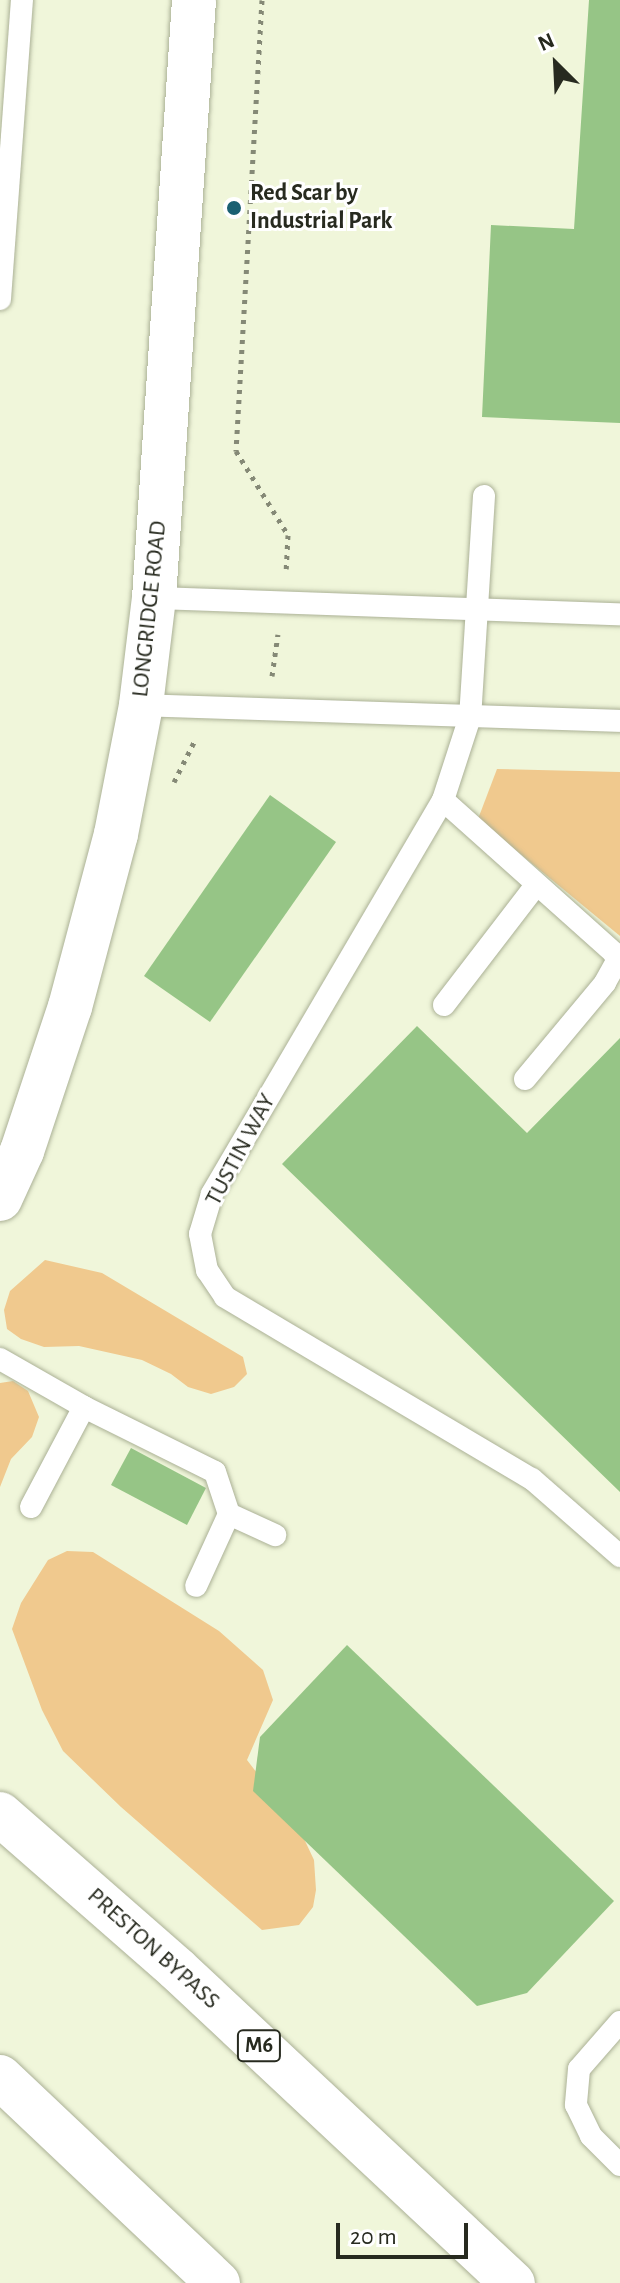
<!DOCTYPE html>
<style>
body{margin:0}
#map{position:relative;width:620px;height:2283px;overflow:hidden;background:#f0f6da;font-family:"Alegreya Sans",sans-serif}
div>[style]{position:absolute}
.green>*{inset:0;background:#f0c98e}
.building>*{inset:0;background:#96c586}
.path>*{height:5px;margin-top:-2.5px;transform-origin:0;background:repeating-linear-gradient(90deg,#858976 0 4px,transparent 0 10px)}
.roads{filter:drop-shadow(0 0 2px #abb196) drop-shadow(0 0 2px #abb196)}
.lane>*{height:22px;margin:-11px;padding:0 11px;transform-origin:11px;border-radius:11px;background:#fff}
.secondary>*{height:44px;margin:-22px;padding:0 22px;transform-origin:22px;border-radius:22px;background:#fff}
.highway>*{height:44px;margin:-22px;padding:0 22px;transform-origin:22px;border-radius:22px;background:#fff}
.dots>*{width:22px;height:22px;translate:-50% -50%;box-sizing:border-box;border:4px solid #fff;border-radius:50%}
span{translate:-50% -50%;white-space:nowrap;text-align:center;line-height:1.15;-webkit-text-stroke:6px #fff;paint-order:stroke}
.shield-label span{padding:2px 6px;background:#fff;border:2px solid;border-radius:6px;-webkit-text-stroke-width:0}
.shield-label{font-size:22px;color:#272a1f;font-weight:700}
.poi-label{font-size:24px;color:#272a1f;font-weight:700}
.left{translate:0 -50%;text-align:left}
.street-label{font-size:24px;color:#272a1f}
.north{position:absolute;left:516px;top:24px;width:80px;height:80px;-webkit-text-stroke:6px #fff;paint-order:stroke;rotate:336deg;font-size:22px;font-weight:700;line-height:32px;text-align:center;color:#272a1f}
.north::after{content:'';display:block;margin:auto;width:28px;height:36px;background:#272a1f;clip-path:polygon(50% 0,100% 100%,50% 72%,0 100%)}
.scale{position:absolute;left:336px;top:2223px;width:132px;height:36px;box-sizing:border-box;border:4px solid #272a1f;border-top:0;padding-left:10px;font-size:24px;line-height:28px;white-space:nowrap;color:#272a1f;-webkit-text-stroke:6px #fff;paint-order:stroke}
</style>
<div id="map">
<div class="green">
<div style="clip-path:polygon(497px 769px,620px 772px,620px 936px,478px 819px)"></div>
<div style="clip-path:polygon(45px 1260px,102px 1273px,243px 1357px,247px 1374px,234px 1387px,211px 1394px,188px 1387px,171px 1374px,142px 1360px,79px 1346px,44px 1347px,21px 1339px,7px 1329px,4px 1310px,10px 1291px)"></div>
<div style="clip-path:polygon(13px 1381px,28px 1391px,39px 1417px,32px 1437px,11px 1459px,0 1487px,0 1383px)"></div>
<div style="clip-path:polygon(67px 1551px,93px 1552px,219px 1631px,263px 1670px,273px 1700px,247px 1760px,298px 1826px,314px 1860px,316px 1890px,313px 1907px,299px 1925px,262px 1930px,121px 1807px,63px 1751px,42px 1710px,12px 1629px,21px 1603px,48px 1560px)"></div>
</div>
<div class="building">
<div style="clip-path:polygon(589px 0,620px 0,620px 423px,482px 417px,491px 225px,574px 229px)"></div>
<div style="clip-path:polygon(270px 795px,336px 842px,210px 1022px,144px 976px)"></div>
<div style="clip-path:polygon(417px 1026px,527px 1133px,620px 1038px,620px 1492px,282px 1164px)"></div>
<div style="clip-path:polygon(131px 1448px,206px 1488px,187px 1525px,111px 1485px)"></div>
<div style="clip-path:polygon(347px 1645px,614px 1901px,527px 1993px,477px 2006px,253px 1791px,260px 1737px)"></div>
</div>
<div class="path">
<div style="left:262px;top:0;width:452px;rotate:93.3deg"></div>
<div style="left:236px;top:451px;width:99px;rotate:58.2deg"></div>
<div style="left:288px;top:535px;width:34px;rotate:93deg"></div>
<div style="left:272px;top:676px;width:42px;rotate:-81.9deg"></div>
<div style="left:174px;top:782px;width:45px;rotate:-63.4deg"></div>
</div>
<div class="roads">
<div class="lane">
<div style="left:0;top:299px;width:300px;rotate:-85.8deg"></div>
<div style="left:484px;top:496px;width:221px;rotate:93.6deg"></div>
<div style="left:470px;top:717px;width:87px;rotate:108deg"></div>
<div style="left:443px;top:800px;width:457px;rotate:120.4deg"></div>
<div style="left:212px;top:1194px;width:42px;rotate:106.7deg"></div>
<div style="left:200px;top:1234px;width:37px;rotate:79deg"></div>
<div style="left:207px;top:1270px;width:32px;rotate:56deg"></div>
<div style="left:225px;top:1297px;width:357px;rotate:30.7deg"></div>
<div style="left:532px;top:1479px;width:117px;rotate:41.2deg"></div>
<div style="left:154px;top:598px;width:466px;rotate:2deg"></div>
<div style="left:141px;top:705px;width:479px;rotate:1.9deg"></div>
<div style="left:443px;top:800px;width:229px;rotate:41.8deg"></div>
<div style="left:614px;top:953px;width:9px;rotate:69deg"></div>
<div style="left:617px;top:961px;width:25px;rotate:119deg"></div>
<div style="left:605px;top:983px;width:125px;rotate:129.8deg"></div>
<div style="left:444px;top:1005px;width:151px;rotate:-52.5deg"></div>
<div style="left:0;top:1359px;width:97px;rotate:29.7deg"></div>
<div style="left:84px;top:1407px;width:146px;rotate:26.4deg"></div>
<div style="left:215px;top:1472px;width:44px;rotate:71.6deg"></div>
<div style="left:229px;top:1514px;width:79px;rotate:114.6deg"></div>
<div style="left:31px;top:1507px;width:113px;rotate:-62.1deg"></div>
<div style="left:229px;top:1514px;width:51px;rotate:24.5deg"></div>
<div style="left:620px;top:2022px;width:62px;rotate:131.1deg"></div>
<div style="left:579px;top:2069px;width:36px;rotate:95deg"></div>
<div style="left:576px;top:2105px;width:34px;rotate:64deg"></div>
<div style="left:591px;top:2136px;width:41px;rotate:45deg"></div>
</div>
<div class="secondary">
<div style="left:0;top:1199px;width:53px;rotate:-65.4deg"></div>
<div style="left:22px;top:1151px;width:152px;rotate:-71.6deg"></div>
<div style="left:70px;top:1007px;width:179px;rotate:-75.1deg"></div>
<div style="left:116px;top:834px;width:131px;rotate:-79deg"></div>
<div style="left:141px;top:705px;width:108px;rotate:-83.1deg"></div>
<div style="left:154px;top:598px;width:599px;rotate:-86.17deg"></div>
</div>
<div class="highway">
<div style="left:0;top:1814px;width:235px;rotate:41.2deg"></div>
<div style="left:177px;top:1969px;width:460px;rotate:43.1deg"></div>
<div style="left:0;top:2077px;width:300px;rotate:43.4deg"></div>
</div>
</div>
<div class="dots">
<div style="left:234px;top:208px;background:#1a6071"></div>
</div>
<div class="shield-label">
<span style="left:259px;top:2046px">M6</span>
</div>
<div class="poi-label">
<span class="left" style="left:250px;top:208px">Red Scar by<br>Industrial Park</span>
</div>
<div class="street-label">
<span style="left:150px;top:609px;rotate:-84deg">LONGRIDGE ROAD</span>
<span style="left:241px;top:1150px;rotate:-62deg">TUSTIN WAY</span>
<span style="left:153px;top:1949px;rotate:42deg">PRESTON BYPASS</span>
</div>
<div class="north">N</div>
<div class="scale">20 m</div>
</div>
